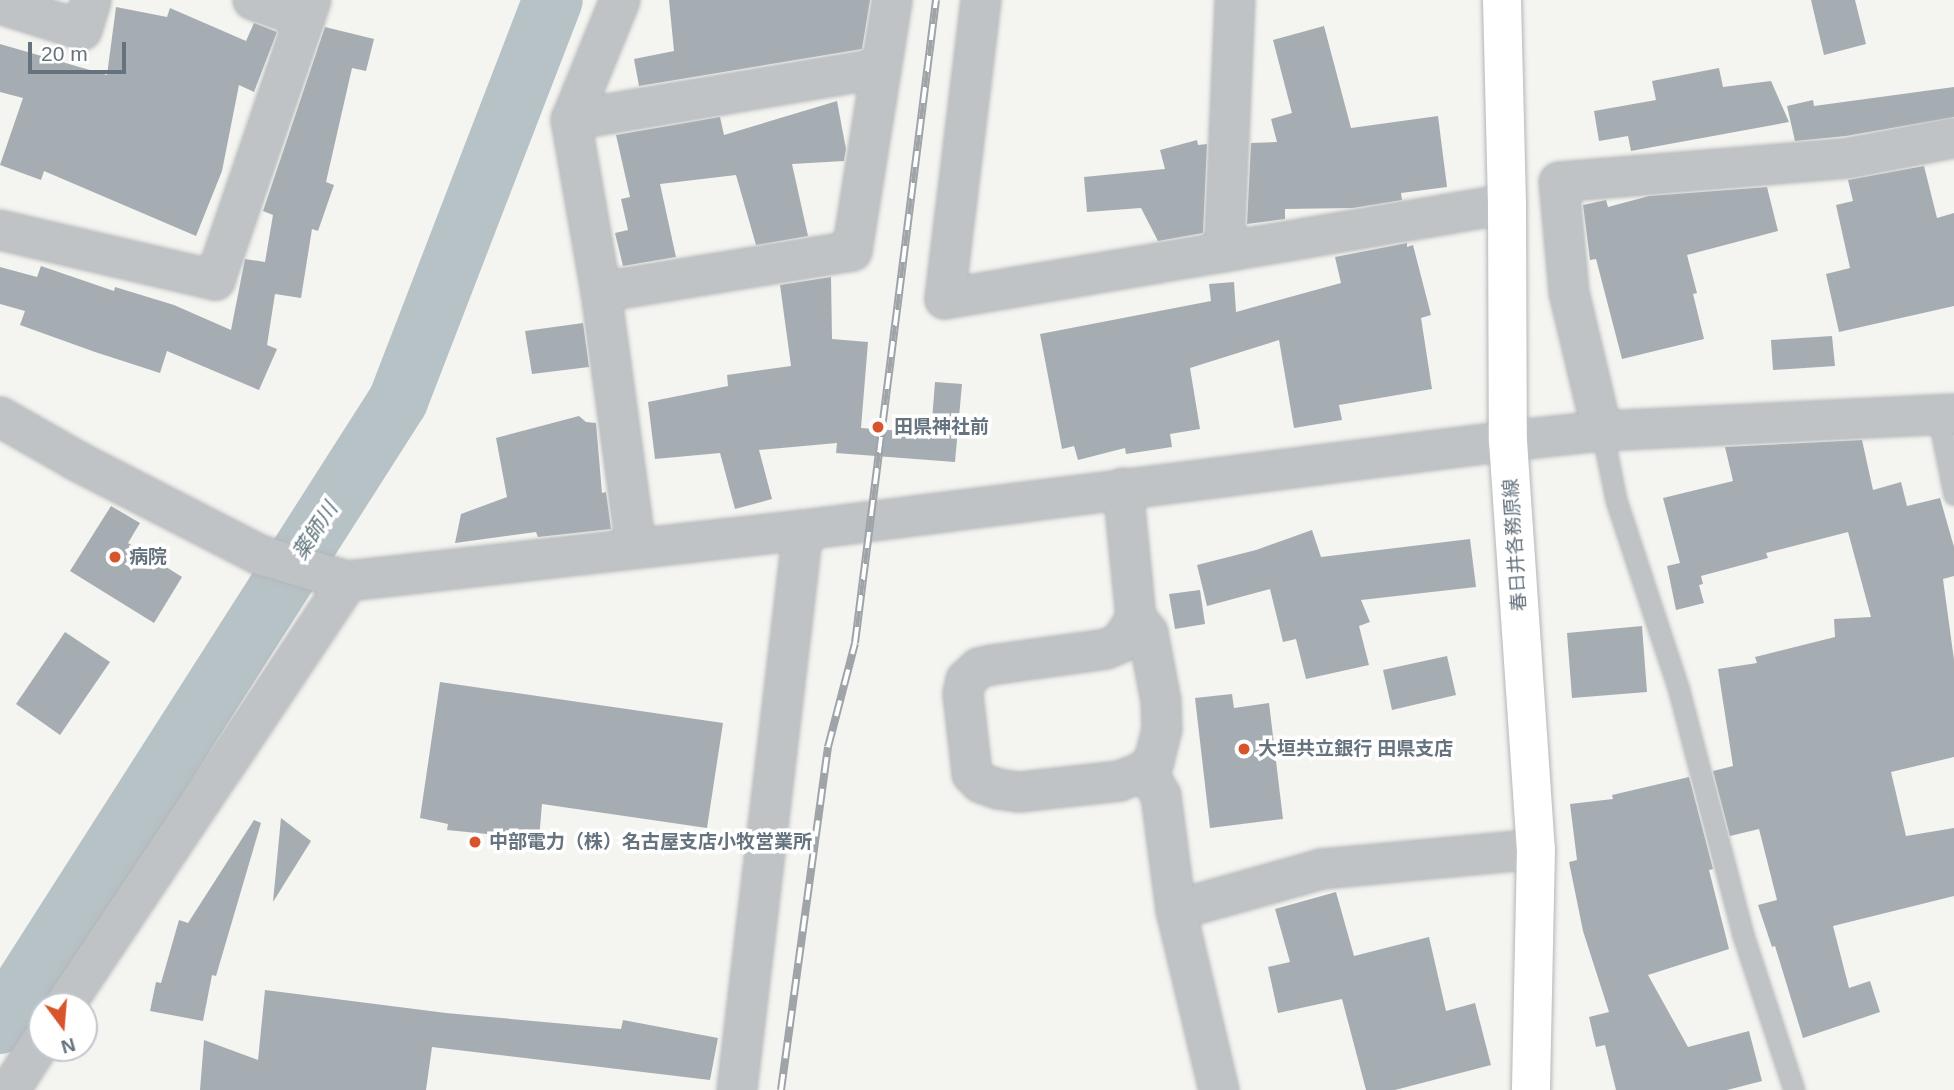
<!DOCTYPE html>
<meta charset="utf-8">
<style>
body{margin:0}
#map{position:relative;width:1954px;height:1090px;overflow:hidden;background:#f4f4f0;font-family:Helvetica,"Noto Sans JP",sans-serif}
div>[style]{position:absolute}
.river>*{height:60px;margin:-30px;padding:0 30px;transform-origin:30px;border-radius:30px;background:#b7c2c6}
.building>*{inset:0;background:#a6adb2}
.roads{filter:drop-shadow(0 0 2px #b3b6b9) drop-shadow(0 0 2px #b3b6b9)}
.service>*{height:19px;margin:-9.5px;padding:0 9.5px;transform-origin:9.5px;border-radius:9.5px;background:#bfc3c6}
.minor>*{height:38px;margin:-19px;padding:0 19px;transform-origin:19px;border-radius:19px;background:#bfc3c6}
.tertiary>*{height:38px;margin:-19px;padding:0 19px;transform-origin:19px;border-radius:19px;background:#bfc3c6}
.primary>*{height:38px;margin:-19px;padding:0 19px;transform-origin:19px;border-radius:19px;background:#fff}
.rail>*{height:8px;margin-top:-4px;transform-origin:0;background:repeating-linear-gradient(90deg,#fff 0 16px,#9fa4a9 0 32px);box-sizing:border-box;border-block:2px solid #9fa4a9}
.dots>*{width:19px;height:19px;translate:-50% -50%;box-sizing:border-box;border:4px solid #fff;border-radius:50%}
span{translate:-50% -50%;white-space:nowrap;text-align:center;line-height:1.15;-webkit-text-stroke:7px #fff;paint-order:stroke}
.poi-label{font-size:19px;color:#65737f;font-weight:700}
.left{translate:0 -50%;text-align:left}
.street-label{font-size:19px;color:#65737f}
.water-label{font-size:21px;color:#60757d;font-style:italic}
.north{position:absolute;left:28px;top:992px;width:70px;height:70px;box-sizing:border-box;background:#fff;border:2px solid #c1c7cc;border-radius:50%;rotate:164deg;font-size:19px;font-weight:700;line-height:28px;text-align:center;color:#65737f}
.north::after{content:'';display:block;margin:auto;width:24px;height:32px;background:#d8542c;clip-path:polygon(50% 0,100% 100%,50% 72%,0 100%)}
.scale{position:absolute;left:28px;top:42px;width:98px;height:32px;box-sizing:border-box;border:4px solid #65737f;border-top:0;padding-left:9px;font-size:21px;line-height:24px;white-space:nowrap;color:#65737f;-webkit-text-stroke:5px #fff;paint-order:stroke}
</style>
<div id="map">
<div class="river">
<div style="left:0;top:1024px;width:739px;rotate:-57.43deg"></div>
<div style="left:398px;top:401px;width:430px;rotate:-68.9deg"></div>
</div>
<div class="building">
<div style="clip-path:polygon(669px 0,870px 0,862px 49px,639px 86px,634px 59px,674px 51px)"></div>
<div style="clip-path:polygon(1811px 0,1855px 0,1866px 44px,1824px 55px)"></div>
<div style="clip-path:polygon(116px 7px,167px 17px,170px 8px,246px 41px,254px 23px,277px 32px,254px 92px,239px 85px,222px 171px,196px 236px,44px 171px,41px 180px,0 165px,23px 98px,0 92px,0 44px,107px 75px)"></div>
<div style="clip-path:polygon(1324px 26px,1351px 128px,1438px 116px,1447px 187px,1401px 193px,1402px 200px,1353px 208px,1285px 209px,1285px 219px,1247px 224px,1251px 143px,1277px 142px,1271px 119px,1292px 113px,1273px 40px)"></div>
<div style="clip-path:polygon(325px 27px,374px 39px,366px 71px,352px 68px,326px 182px,334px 185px,318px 231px,312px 229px,301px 298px,275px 294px,267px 345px,277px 349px,259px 390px,167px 351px,160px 373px,95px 352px,20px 325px,25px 311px,0 304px,0 267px,37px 277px,41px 266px,114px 291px,115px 287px,174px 305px,231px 330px,245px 259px,265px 262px,273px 215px,263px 211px)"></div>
<div style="clip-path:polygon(1719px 68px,1723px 87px,1771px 81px,1789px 122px,1631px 151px,1628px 136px,1599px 141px,1594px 111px,1656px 100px,1652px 81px)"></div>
<div style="clip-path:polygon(1954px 87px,1954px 117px,1846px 136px,1795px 141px,1787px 106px,1813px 100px,1814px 106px)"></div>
<div style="clip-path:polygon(837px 101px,846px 149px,844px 161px,792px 164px,808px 236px,756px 245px,736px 175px,660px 184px,676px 257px,623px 266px,615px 233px,628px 230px,621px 199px,630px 197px,616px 135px,720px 117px,724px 135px)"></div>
<div style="clip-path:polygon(1197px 140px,1198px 145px,1207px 144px,1203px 233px,1158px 241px,1141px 208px,1087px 212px,1084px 177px,1165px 169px,1160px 150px)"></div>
<div style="clip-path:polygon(1924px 166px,1937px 218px,1954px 213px,1954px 306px,1839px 332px,1826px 274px,1850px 268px,1836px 205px,1853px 201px,1848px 180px)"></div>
<div style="clip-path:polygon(1767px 187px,1778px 231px,1687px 255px,1697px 293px,1693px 294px,1704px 339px,1622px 359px,1596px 259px,1590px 260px,1583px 205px,1606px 200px,1608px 207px,1649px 196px)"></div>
<div style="clip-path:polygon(1407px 243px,1407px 247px,1413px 245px,1431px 315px,1421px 318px,1432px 389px,1339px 405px,1342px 420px,1294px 428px,1279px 340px,1190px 368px,1200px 429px,1170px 434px,1172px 447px,1126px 454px,1125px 448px,1078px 460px,1074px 446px,1062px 449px,1040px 334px,1211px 301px,1209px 284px,1234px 282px,1236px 312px,1341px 283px,1335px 257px)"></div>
<div style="clip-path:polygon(831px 277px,832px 339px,868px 342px,861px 428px,931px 433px,935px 382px,962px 384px,955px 462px,836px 453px,837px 443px,759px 450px,772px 499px,735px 509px,720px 453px,655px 459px,648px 402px,728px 386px,727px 375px,791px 366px,780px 285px)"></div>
<div style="clip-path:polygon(583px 323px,589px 367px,532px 374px,525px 331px)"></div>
<div style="clip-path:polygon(1832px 336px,1835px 366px,1773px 370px,1771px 340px)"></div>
<div style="clip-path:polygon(579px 416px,586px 422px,596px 423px,602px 493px,606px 492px,611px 529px,538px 537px,536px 532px,455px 543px,461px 514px,507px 497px,496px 438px)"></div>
<div style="clip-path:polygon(1862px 440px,1873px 490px,1901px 482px,1907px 506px,1940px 498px,1954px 547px,1954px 576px,1943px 579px,1954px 660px,1954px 757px,1891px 772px,1906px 836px,1954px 828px,1954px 896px,1833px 926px,1849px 988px,1870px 981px,1880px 1012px,1803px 1038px,1775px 946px,1772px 947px,1758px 905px,1777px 900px,1759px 829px,1730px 836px,1713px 771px,1733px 766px,1718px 669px,1757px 663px,1755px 657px,1835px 637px,1834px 619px,1871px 617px,1848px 532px,1766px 553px,1768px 558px,1701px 576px,1703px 584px,1699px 585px,1704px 603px,1676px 610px,1667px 566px,1680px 563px,1663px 498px,1733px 481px,1725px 447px)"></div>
<div style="clip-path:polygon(111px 506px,140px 523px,128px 543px,182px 577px,154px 623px,70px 571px)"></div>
<div style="clip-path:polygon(1312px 530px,1321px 557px,1470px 539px,1476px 587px,1361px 600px,1370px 622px,1359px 626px,1369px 665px,1306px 679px,1296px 639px,1283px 642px,1270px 589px,1207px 606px,1197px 565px,1256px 550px)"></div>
<div style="clip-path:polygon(1200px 590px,1205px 624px,1175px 629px,1169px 594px)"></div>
<div style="clip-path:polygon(1642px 626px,1647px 692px,1572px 698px,1567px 633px)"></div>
<div style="clip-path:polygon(65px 632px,110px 662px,60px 735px,16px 704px)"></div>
<div style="clip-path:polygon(1447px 656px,1456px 695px,1392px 710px,1383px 670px)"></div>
<div style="clip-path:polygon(440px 682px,723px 723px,707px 828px,542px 804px,539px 839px,447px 830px,448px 824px,420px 818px)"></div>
<div style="clip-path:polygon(1232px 694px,1234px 708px,1269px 703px,1283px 819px,1210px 828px,1195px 698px)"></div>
<div style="clip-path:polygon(1689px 777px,1713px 869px,1709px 870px,1729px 949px,1648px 975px,1688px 1047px,1749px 1031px,1762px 1081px,1727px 1090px,1616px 1090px,1605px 1045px,1596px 1047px,1589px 1017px,1609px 1012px,1583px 931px,1569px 862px,1577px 860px,1570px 804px,1613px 799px,1612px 795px)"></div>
<div style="clip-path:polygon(281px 818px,311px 841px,273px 902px)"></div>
<div style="clip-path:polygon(254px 820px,261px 823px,216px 976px,212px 975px,203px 1021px,150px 1011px,156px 982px,161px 983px,179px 920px,188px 923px)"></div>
<div style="clip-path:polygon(1336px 892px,1354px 956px,1429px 937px,1446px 1011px,1475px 1003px,1491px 1065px,1395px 1090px,1366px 1090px,1342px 999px,1278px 1013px,1268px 967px,1290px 962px,1275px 909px)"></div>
<div style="clip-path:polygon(265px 990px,446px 1013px,621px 1029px,623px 1020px,718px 1038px,710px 1080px,432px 1047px,426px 1090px,200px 1090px,204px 1040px,258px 1060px)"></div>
</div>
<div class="roads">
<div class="service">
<div style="left:1938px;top:415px;width:81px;rotate:78.6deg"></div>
<div style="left:1602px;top:431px;width:70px;rotate:78.5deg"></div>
<div style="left:1616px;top:500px;width:201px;rotate:71.7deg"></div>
<div style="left:1679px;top:691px;width:252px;rotate:75.3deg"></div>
<div style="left:1743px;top:935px;width:163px;rotate:71.8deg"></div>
</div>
<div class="minor">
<div style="left:253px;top:0;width:55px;rotate:19.1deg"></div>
<div style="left:620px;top:0;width:130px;rotate:112.2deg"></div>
<div style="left:571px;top:120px;width:175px;rotate:80.1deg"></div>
<div style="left:601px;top:292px;width:259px;rotate:82.2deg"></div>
<div style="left:981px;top:0;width:301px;rotate:96.9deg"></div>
<div style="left:945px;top:299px;width:570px;rotate:-9.59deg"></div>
<div style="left:0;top:4px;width:86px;rotate:17.6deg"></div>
<div style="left:82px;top:30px;width:31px;rotate:-73deg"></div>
<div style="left:571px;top:120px;width:314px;rotate:-9.5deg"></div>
<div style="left:0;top:230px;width:221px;rotate:13.1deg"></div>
<div style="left:215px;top:280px;width:296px;rotate:-71.1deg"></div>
<div style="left:1224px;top:252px;width:252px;rotate:-87.5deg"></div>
<div style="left:601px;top:292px;width:254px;rotate:-9.3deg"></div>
<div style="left:852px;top:251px;width:254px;rotate:-80.9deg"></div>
<div style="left:1602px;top:431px;width:143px;rotate:-103.4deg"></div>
<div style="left:1569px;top:292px;width:110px;rotate:-95.2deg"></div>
<div style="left:1559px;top:182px;width:291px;rotate:-4.7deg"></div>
<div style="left:1849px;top:158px;width:107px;rotate:-10.8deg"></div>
<div style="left:1508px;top:441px;width:95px;rotate:-6.1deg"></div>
<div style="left:1602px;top:431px;width:352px;rotate:-2.8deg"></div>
<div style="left:1136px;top:618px;width:19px;rotate:51deg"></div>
<div style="left:1148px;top:633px;width:69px;rotate:79.2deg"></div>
<div style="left:1161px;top:701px;width:28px;rotate:88deg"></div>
<div style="left:1162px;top:729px;width:34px;rotate:104deg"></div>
<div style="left:1154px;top:762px;width:16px;rotate:140deg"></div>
<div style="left:1142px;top:772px;width:24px;rotate:158deg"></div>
<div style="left:1120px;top:781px;width:102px;rotate:173.8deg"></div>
<div style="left:1019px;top:792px;width:21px;rotate:-172deg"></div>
<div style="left:998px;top:789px;width:18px;rotate:-161deg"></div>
<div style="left:981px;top:783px;width:13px;rotate:-135deg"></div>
<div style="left:972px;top:774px;width:81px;rotate:-96.4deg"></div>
<div style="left:963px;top:694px;width:14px;rotate:-78deg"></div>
<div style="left:966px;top:680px;width:18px;rotate:-43deg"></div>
<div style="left:979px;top:668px;width:12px;rotate:-14deg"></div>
<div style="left:991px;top:665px;width:116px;rotate:-7.9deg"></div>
<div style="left:1106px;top:649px;width:15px;rotate:-23deg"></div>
<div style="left:1120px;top:643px;width:30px;rotate:-57deg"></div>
<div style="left:1142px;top:772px;width:15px;rotate:42deg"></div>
<div style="left:1153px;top:782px;width:16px;rotate:60deg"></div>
<div style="left:1161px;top:796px;width:115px;rotate:82.5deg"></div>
<div style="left:1176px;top:910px;width:152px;rotate:-15.7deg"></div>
<div style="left:1322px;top:869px;width:215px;rotate:-5.3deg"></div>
<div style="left:1176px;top:910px;width:185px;rotate:76.6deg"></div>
<div style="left:64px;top:1006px;width:511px;rotate:-56.25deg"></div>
<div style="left:10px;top:1090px;width:59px;rotate:-57.4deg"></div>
<div style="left:737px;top:1090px;width:564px;rotate:-83.28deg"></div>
</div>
<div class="tertiary">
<div style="left:0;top:417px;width:89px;rotate:29.7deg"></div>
<div style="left:77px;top:461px;width:206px;rotate:27.2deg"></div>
<div style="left:260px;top:555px;width:92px;rotate:16.5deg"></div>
<div style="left:348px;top:581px;width:458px;rotate:-6.4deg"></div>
<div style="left:803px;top:530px;width:711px;rotate:-7.2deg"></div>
<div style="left:1123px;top:488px;width:131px;rotate:84.3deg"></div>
</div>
<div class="primary">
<div style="left:1502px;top:0;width:204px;rotate:88.6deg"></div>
<div style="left:1507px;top:204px;width:237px;rotate:89.8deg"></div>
<div style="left:1508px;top:441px;width:409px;rotate:86.1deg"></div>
<div style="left:1536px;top:849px;width:241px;rotate:91.2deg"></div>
</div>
</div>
<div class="rail">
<div style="left:781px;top:1090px;width:346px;rotate:-82.2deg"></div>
<div style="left:828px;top:747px;width:107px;rotate:-75.4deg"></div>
<div style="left:855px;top:643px;width:648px;rotate:-82.82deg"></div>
</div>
<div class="dots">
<div style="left:878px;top:427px;background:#d8542c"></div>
<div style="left:115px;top:557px;background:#d8542c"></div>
<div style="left:1244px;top:749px;background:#d8542c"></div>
<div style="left:475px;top:842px;background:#d8542c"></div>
</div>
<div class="poi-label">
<span class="left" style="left:894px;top:427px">田県神社前</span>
<span class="left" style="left:129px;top:557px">病院</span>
<span class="left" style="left:1258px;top:749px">大垣共立銀行 田県支店</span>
<span class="left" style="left:489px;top:842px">中部電力（株）名古屋支店小牧営業所</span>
</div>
<div class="street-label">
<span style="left:1515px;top:545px;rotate:-94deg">春日井各務原線</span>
</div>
<div class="water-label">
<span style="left:315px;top:531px;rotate:-57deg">薬師川</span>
</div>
<div class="north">N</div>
<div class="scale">20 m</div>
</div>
